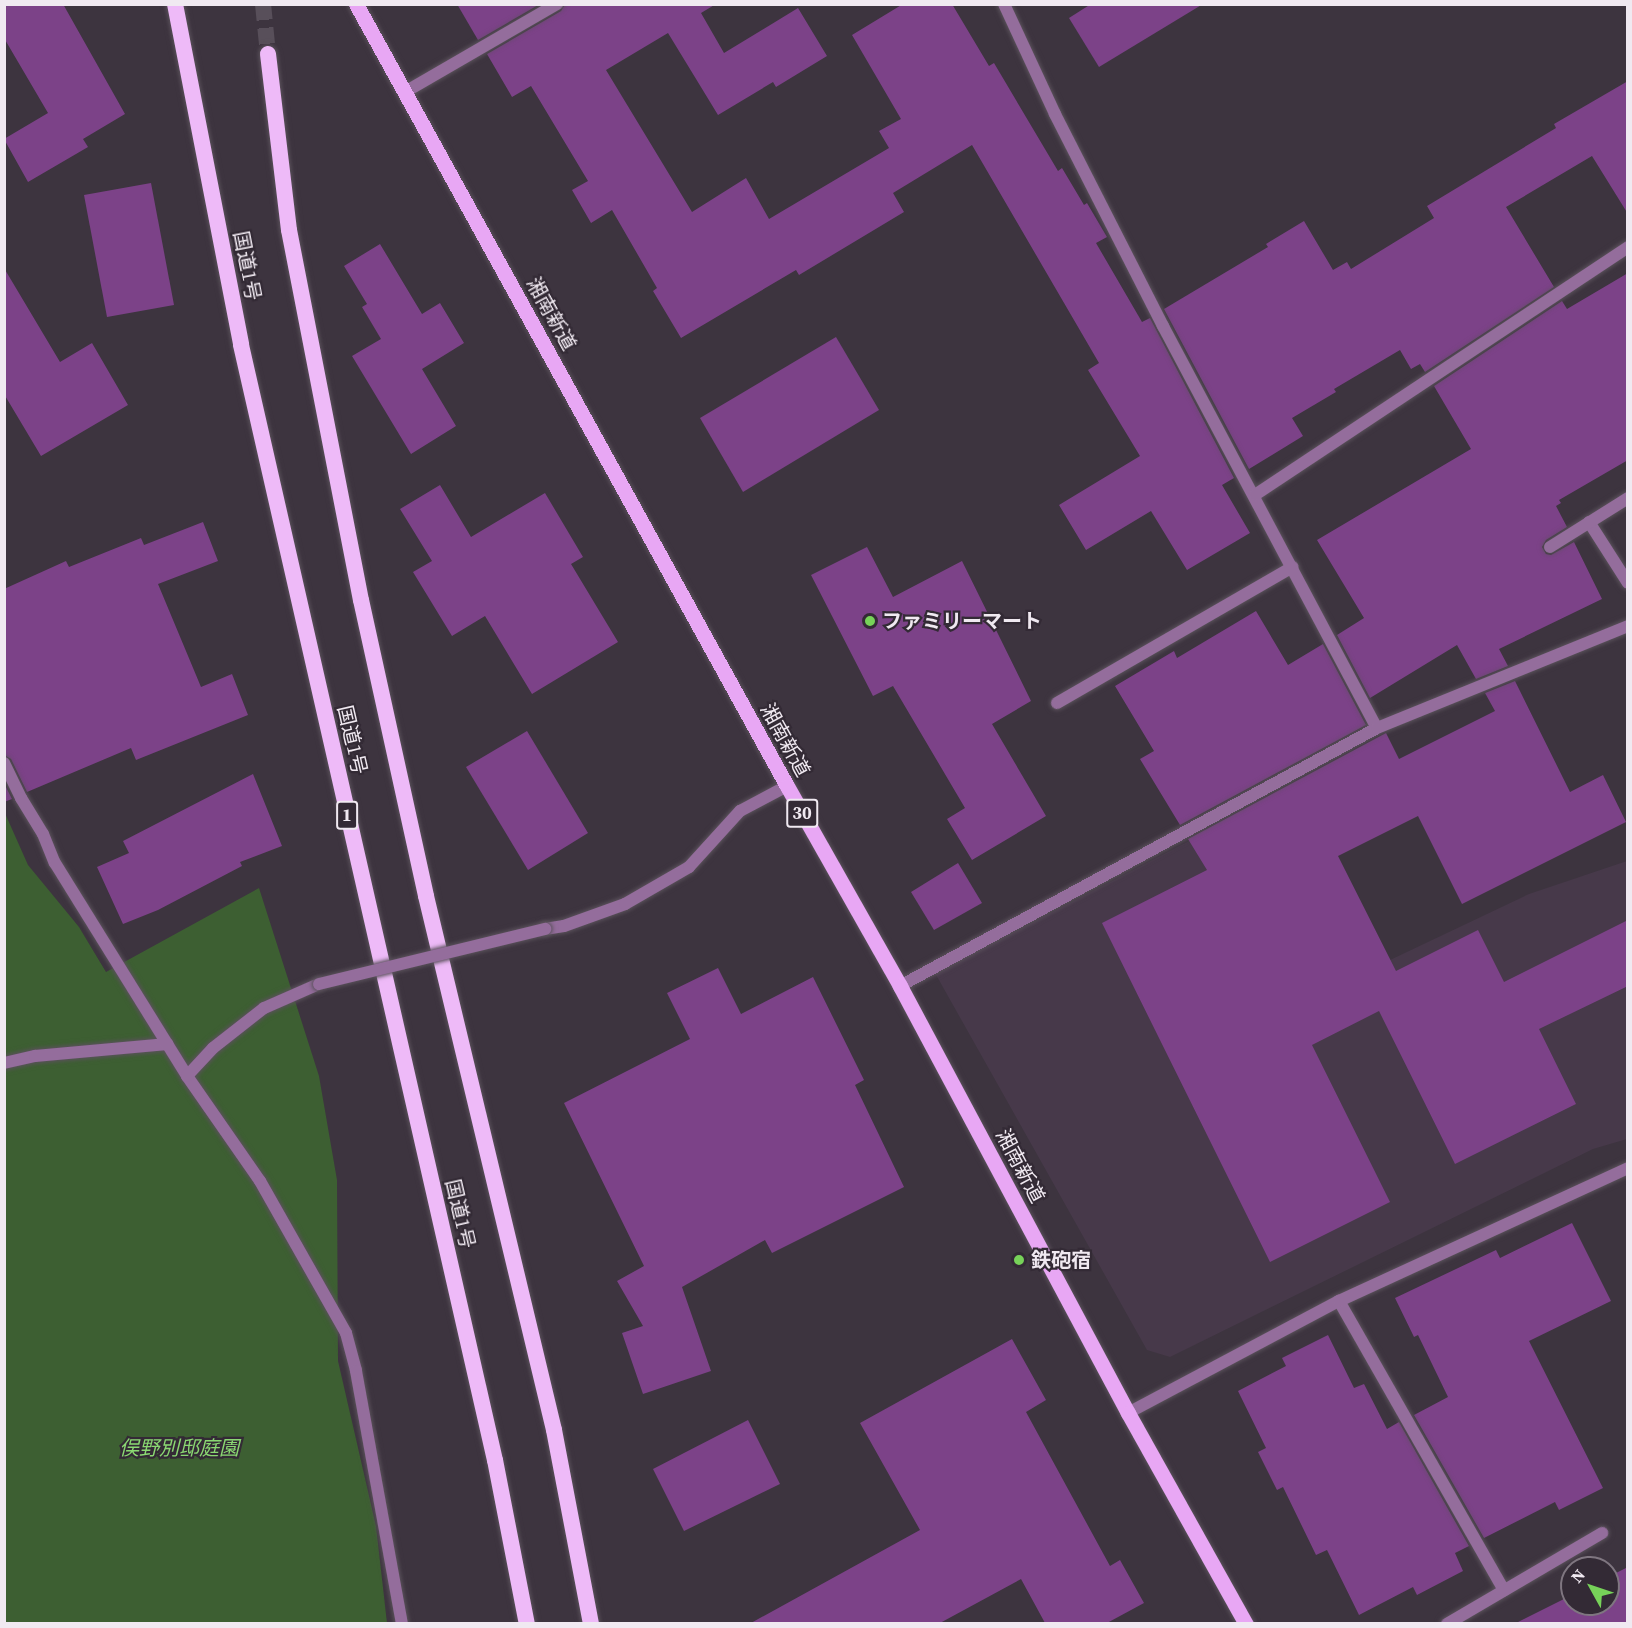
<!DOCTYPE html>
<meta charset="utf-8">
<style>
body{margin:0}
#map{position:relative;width:1632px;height:1628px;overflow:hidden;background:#3d343f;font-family:"Source Serif 4","Noto Sans JP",serif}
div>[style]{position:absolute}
.built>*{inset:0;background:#47394a}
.green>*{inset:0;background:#3d5f32}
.building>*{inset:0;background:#7c4288}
.trunk-tunnel>*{height:16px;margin-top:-8px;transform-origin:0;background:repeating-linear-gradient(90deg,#584f5a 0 16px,transparent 0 24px)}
.roads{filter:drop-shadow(0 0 2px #5a515b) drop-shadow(0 0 2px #5a515b)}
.service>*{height:12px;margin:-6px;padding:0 6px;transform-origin:6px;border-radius:6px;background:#946d9c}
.pedestrian>*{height:12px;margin:-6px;padding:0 6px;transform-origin:6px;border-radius:6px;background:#946d9c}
.minor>*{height:12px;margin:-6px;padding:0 6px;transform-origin:6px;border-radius:6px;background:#946d9c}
.primary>*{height:15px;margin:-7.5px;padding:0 7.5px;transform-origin:7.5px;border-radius:7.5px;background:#e8a7f4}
.trunk>*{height:16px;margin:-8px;padding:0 8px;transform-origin:8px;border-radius:8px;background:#eebaf8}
.bridges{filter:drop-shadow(0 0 2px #5a515b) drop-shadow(0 0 2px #5a515b)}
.minor-bridge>*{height:12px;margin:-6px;padding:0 6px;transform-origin:6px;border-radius:6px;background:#946d9c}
.dots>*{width:16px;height:16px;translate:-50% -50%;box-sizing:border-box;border:3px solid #332a35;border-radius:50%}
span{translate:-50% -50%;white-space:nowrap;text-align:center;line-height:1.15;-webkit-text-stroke:4.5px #332a35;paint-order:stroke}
.shield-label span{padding:2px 4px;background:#332a35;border:2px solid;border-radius:4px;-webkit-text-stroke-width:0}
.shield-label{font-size:18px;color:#f0e9f1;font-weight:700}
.street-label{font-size:20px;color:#f0e9f1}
.poi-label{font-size:20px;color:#f0e9f1;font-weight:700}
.left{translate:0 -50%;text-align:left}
.park-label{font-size:20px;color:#8ad872;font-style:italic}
.frame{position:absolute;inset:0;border:6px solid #f0e9f1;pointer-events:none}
.north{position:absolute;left:1560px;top:1556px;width:60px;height:60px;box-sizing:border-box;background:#332a35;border:2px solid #7f7680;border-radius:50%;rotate:310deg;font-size:16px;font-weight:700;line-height:24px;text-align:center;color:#f0e9f1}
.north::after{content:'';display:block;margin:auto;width:21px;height:27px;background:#77d259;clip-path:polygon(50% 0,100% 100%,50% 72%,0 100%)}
</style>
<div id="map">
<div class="built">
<div style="clip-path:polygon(1241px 814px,1331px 988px,1529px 894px,1627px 861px,1627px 1139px,1593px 1149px,1170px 1357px,1147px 1350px,935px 973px)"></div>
</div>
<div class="green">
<div style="clip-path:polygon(4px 811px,28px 865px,79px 927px,106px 972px,259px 888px,319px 1076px,337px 1180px,338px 1361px,376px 1526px,387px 1623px,5px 1623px)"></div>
</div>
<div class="building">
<div style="clip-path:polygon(4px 4px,63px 4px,125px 114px,83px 139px,88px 147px,28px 182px,4px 139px,48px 113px,4px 38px)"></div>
<div style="clip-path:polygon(457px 4px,540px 4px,478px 40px)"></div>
<div style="clip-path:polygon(565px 4px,716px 4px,701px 13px,724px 53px,798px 8px,827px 56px,776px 87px,773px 82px,718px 115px,668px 33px,606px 70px,692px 212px,746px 178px,769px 219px,889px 148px,879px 131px,901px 119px,852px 35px,903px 4px,952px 4px,989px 66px,994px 63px,1058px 171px,1062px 168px,1084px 205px,1087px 203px,1107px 237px,1096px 243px,1142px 322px,1150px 318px,1234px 478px,1222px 485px,1250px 533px,1187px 570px,1151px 511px,1086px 550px,1059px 505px,1140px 456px,1088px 370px,1099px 363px,972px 145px,893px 193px,904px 212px,799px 275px,796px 270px,681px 338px,653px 291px,657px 288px,612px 210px,591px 223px,572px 190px,588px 181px,531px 86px,512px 97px,487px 54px,561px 11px)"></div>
<div style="clip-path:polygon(1091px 4px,1203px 4px,1099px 67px,1069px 18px)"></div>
<div style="clip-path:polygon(1628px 81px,1628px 214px,1592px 156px,1506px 207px,1554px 287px,1425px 372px,1420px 364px,1411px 369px,1400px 350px,1334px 389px,1336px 392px,1292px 418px,1303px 436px,1249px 469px,1164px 309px,1268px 247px,1266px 244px,1304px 221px,1333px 270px,1347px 262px,1351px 269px,1434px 218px,1427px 206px,1556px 128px,1554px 124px)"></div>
<div style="clip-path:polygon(151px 183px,174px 305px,107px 317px,84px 195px)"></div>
<div style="clip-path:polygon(380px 244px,422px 314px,440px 303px,464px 343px,422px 369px,456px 426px,411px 454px,352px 356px,381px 339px,362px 307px,367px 304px,344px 266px)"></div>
<div style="clip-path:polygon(4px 268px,60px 362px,92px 343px,128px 405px,41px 456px,4px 394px)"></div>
<div style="clip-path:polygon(1628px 273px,1628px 460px,1559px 500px,1561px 503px,1556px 506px,1567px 527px,1546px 540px,1542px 547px,1546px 554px,1551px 555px,1574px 542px,1602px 599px,1499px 649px,1508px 666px,1476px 679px,1457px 645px,1370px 698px,1337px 635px,1364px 618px,1317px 540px,1471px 449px,1434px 386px,1562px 301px,1567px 309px)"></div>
<div style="clip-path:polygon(836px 337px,879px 410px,743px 492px,700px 418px)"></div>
<div style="clip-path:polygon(440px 485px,471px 537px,545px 493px,583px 557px,571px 564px,618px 642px,532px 694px,485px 616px,452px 636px,413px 572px,432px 561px,400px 509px)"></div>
<div style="clip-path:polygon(203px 522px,218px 561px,158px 584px,201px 687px,232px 674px,248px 715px,136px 760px,131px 748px,27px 792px,11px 759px,4px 755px,4px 589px,66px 561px,69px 567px,141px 538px,144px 545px)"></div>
<div style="clip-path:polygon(867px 547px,893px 597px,962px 561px,1031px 701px,992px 724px,1046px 816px,972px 860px,947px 819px,965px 808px,893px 686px,873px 696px,811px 575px)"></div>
<div style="clip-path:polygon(1256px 611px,1288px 665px,1323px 644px,1366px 725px,1180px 825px,1140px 759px,1154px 751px,1115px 686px,1174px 651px,1177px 658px)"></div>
<div style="clip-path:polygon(1515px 681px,1570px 792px,1603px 775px,1626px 822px,1462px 904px,1418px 816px,1338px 856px,1396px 971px,1478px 930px,1504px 982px,1628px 920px,1628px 986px,1539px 1029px,1576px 1104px,1455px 1164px,1379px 1011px,1312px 1045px,1390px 1202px,1270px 1262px,1102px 923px,1207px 870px,1188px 839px,1386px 733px,1399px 759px,1495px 711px,1485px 693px)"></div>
<div style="clip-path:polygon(527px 731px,588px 833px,528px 870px,466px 767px)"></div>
<div style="clip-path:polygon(253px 774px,282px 846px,240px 862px,242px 866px,158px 910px,123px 924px,97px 867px,129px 853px,123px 841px)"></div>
<div style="clip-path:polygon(4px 783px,12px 799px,4px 802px)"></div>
<div style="clip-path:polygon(958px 863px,982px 903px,934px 930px,911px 892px)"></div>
<div style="clip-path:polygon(718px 968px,741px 1014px,813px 977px,864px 1080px,855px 1085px,904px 1187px,772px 1253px,765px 1240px,682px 1287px,711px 1371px,643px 1394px,622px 1333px,643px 1326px,617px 1281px,644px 1266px,564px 1103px,690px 1039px,667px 993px)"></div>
<div style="clip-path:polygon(1572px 1223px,1611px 1301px,1529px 1341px,1603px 1488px,1559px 1510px,1555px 1502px,1484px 1538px,1414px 1415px,1448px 1397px,1418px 1335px,1414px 1337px,1395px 1298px,1496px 1250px,1500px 1258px)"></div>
<div style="clip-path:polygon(1328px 1335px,1354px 1388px,1364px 1384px,1387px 1429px,1399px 1422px,1469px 1546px,1455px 1553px,1463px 1571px,1417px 1595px,1413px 1587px,1359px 1615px,1327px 1550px,1316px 1555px,1283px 1487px,1277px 1490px,1258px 1452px,1266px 1448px,1238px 1391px,1286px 1366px,1282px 1358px)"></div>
<div style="clip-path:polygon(1012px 1339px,1046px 1400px,1026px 1412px,1110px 1566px,1120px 1560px,1144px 1603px,1107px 1623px,1045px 1623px,1021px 1579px,940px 1623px,751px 1623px,920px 1530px,860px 1423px)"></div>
<div style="clip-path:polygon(748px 1420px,780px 1484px,684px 1531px,653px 1469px)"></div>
<div style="clip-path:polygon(1628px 1567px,1628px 1623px,1516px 1623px,1572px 1595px,1572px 1604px,1608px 1604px,1608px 1577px)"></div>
</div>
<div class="trunk-tunnel">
<div style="left:263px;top:4px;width:50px;rotate:84.3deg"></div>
</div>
<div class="roads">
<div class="service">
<div style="left:1057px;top:703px;width:272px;rotate:-30deg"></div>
</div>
<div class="pedestrian">
<div style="left:4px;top:1063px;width:32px;rotate:-13deg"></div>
<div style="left:35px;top:1056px;width:133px;rotate:-5.2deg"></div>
</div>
<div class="minor">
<div style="left:1004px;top:4px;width:121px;rotate:65.1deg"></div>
<div style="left:1055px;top:114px;width:238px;rotate:63deg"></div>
<div style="left:1163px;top:326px;width:455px;rotate:62deg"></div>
<div style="left:405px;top:92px;width:176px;rotate:-30.1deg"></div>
<div style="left:1255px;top:495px;width:448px;rotate:-33.6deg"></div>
<div style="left:1589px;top:522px;width:72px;rotate:57.4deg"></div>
<div style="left:1550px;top:547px;width:92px;rotate:-32.1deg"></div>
<div style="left:4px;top:763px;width:39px;rotate:64deg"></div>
<div style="left:21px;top:798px;width:42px;rotate:58.6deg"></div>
<div style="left:43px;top:834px;width:31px;rotate:68deg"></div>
<div style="left:55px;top:863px;width:251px;rotate:58.2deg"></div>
<div style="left:187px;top:1076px;width:128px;rotate:55.2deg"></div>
<div style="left:260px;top:1181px;width:175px;rotate:60.5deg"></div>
<div style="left:346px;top:1333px;width:39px;rotate:75deg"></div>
<div style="left:356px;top:1371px;width:257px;rotate:79.7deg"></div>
<div style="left:545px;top:929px;width:19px;rotate:-9deg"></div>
<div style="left:564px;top:926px;width:65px;rotate:-19.8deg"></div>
<div style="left:625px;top:904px;width:74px;rotate:-30deg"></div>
<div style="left:689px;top:867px;width:76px;rotate:-47.7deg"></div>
<div style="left:740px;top:811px;width:53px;rotate:-28deg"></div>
<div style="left:900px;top:986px;width:542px;rotate:-28.41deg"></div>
<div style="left:1377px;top:728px;width:271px;rotate:-22.1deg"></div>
<div style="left:187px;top:1076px;width:38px;rotate:-47deg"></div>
<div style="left:213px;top:1048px;width:65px;rotate:-38.1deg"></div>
<div style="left:264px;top:1008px;width:60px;rotate:-23.6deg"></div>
<div style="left:1339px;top:1301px;width:333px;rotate:60.3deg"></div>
<div style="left:1128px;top:1413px;width:239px;rotate:-28deg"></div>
<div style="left:1339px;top:1301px;width:318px;rotate:-24.7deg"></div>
<div style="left:1447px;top:1624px;width:180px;rotate:-30.4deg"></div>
</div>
<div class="primary">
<div style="left:356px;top:4px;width:893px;rotate:61.14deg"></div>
<div style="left:787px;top:786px;width:230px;rotate:60.5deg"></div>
<div style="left:900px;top:986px;width:484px;rotate:61.9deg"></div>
<div style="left:1128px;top:1413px;width:242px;rotate:60.8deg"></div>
</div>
<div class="trunk">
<div style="left:175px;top:4px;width:347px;rotate:79deg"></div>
<div style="left:241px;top:345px;width:1144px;rotate:77.17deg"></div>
<div style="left:495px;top:1460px;width:167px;rotate:79deg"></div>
<div style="left:268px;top:54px;width:177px;rotate:83.2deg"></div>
<div style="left:289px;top:230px;width:377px;rotate:79deg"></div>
<div style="left:361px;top:600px;width:303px;rotate:77.6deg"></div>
<div style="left:426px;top:896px;width:549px;rotate:76.52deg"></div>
<div style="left:554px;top:1430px;width:197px;rotate:79.2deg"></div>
</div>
</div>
<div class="bridges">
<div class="minor-bridge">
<div style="left:319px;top:984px;width:233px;rotate:-13.7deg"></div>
</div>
</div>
<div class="dots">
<div style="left:870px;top:621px;background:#77d259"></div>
<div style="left:1019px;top:1260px;background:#77d259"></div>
</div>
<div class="shield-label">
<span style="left:802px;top:813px">30</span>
<span style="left:347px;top:815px">1</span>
</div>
<div class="street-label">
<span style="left:247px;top:266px;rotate:79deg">国道1号</span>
<span style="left:551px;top:314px;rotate:61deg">湘南新道</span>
<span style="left:352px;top:740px;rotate:77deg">国道1号</span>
<span style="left:785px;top:740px;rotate:61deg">湘南新道</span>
<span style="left:1020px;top:1166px;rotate:62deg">湘南新道</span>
<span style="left:460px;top:1214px;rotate:77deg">国道1号</span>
</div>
<div class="poi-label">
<span class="left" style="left:882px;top:621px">ファミリーマート</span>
<span class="left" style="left:1031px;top:1260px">鉄砲宿</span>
</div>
<div class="park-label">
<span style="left:179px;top:1448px">俣野別邸庭園</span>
</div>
<div class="frame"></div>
<div class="north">N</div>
</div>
